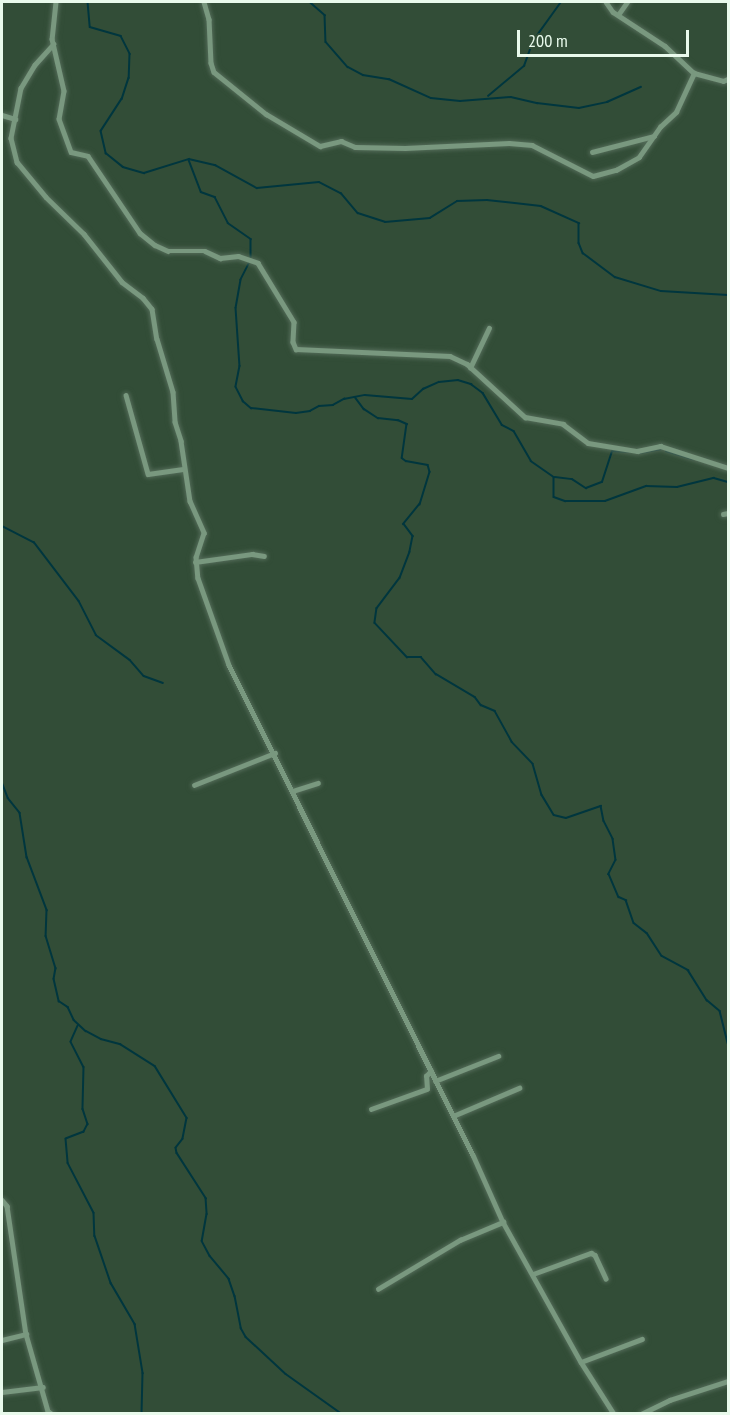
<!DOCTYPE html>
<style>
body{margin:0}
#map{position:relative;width:730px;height:1415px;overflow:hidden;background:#324d37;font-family:"PT Sans Narrow",sans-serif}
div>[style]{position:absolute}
.stream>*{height:1.5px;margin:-0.75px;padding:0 0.75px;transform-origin:0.75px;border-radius:0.75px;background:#00363e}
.roads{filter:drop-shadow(0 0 2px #536b58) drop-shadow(0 0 2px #536b58)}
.street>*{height:4.5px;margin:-2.25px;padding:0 2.25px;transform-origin:2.25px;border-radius:2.25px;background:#79987f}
span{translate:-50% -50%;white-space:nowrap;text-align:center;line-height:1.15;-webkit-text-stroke:6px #324d37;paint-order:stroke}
.frame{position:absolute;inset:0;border:3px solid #e9faec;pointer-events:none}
.scale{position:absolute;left:517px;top:30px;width:172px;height:27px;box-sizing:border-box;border:3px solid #e9faec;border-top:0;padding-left:8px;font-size:18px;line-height:21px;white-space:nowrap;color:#e9faec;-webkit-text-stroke:4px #324d37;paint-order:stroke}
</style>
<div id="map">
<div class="stream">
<div style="left:88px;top:2px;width:25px;rotate:85deg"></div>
<div style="left:90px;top:27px;width:32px;rotate:16deg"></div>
<div style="left:121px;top:36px;width:20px;rotate:63deg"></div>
<div style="left:130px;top:54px;width:24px;rotate:92deg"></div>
<div style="left:129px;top:78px;width:22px;rotate:108deg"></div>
<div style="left:122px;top:99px;width:38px;rotate:123deg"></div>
<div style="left:101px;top:131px;width:23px;rotate:77deg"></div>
<div style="left:106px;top:153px;width:22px;rotate:39deg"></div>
<div style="left:123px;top:167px;width:22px;rotate:16deg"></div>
<div style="left:144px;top:173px;width:47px;rotate:-17.3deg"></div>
<div style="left:189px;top:159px;width:27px;rotate:13deg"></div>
<div style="left:215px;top:165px;width:48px;rotate:28.7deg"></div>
<div style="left:257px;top:188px;width:62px;rotate:-5.5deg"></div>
<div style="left:319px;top:182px;width:25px;rotate:27deg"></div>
<div style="left:341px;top:193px;width:26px;rotate:50deg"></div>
<div style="left:358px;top:213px;width:28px;rotate:18deg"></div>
<div style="left:385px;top:222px;width:45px;rotate:-5.1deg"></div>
<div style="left:430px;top:218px;width:32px;rotate:-32deg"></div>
<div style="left:457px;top:201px;width:30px;rotate:-2deg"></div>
<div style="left:487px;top:200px;width:54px;rotate:6.3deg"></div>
<div style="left:541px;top:206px;width:42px;rotate:24.1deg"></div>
<div style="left:579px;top:223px;width:20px;rotate:90deg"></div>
<div style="left:579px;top:243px;width:11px;rotate:68deg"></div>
<div style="left:583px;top:253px;width:40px;rotate:37deg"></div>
<div style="left:615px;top:277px;width:48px;rotate:16.9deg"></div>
<div style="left:661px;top:291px;width:67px;rotate:3.4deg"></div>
<div style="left:310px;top:2px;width:20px;rotate:41deg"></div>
<div style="left:325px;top:15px;width:27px;rotate:88deg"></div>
<div style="left:326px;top:42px;width:33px;rotate:49deg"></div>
<div style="left:348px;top:67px;width:17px;rotate:28deg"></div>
<div style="left:363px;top:75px;width:26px;rotate:9deg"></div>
<div style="left:389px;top:79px;width:46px;rotate:24.3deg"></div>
<div style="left:431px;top:98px;width:29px;rotate:6deg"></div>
<div style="left:460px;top:101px;width:51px;rotate:-4.5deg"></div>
<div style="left:511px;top:97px;width:27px;rotate:13deg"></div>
<div style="left:537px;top:103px;width:42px;rotate:6.8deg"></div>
<div style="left:579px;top:108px;width:29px;rotate:-12deg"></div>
<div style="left:607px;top:102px;width:37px;rotate:-24deg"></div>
<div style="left:488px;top:96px;width:47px;rotate:-39.8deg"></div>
<div style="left:524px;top:66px;width:27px;rotate:-70deg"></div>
<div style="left:533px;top:41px;width:48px;rotate:-54.3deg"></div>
<div style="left:189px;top:160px;width:34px;rotate:69deg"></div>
<div style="left:201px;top:192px;width:15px;rotate:20deg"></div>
<div style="left:215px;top:197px;width:29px;rotate:63deg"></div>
<div style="left:228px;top:223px;width:28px;rotate:35deg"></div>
<div style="left:251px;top:239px;width:18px;rotate:90deg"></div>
<div style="left:250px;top:262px;width:20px;rotate:117deg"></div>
<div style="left:241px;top:280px;width:28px;rotate:100deg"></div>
<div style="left:236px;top:308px;width:58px;rotate:86.1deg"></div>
<div style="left:240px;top:366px;width:21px;rotate:101deg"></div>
<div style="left:236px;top:387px;width:16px;rotate:63deg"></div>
<div style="left:243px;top:401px;width:11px;rotate:41deg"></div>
<div style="left:251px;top:408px;width:45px;rotate:6.3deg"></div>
<div style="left:296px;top:413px;width:14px;rotate:-8deg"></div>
<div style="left:310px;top:411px;width:10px;rotate:-29deg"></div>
<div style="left:319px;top:406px;width:14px;rotate:-4deg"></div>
<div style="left:333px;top:405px;width:13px;rotate:-29deg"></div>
<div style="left:344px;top:399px;width:21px;rotate:-11deg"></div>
<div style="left:365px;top:395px;width:47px;rotate:4.9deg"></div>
<div style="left:412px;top:399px;width:15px;rotate:-42deg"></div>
<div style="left:423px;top:389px;width:17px;rotate:-24deg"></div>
<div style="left:439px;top:382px;width:19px;rotate:-6deg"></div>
<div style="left:458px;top:380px;width:14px;rotate:17deg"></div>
<div style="left:471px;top:384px;width:15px;rotate:37deg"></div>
<div style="left:483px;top:393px;width:37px;rotate:59deg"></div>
<div style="left:502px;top:425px;width:13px;rotate:27deg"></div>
<div style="left:514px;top:431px;width:34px;rotate:60deg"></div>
<div style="left:531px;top:461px;width:28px;rotate:35deg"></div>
<div style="left:554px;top:477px;width:20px;rotate:90deg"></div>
<div style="left:554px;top:497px;width:12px;rotate:20deg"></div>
<div style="left:565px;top:501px;width:40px"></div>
<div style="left:605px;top:501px;width:44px;rotate:-20.1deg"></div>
<div style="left:646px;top:486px;width:31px;rotate:2deg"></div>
<div style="left:677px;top:487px;width:38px;rotate:-14deg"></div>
<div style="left:714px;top:478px;width:15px;rotate:16deg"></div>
<div style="left:355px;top:397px;width:15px;rotate:53deg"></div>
<div style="left:364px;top:409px;width:17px;rotate:33deg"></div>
<div style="left:378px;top:418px;width:20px;rotate:6deg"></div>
<div style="left:398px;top:420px;width:10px;rotate:24deg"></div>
<div style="left:407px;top:424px;width:34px;rotate:98deg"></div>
<div style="left:402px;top:458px;width:5px;rotate:37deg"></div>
<div style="left:406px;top:461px;width:22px;rotate:10deg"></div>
<div style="left:428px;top:465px;width:7px;rotate:74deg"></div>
<div style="left:430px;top:472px;width:34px;rotate:107deg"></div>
<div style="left:420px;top:504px;width:26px;rotate:129deg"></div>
<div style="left:404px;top:524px;width:15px;rotate:53deg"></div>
<div style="left:413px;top:536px;width:16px;rotate:101deg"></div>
<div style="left:410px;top:552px;width:28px;rotate:111deg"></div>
<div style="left:400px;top:578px;width:38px;rotate:127deg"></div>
<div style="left:377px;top:608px;width:15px;rotate:98deg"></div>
<div style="left:375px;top:623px;width:47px;rotate:46.7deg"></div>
<div style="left:407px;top:657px;width:14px"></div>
<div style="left:421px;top:657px;width:23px;rotate:49deg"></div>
<div style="left:436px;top:674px;width:45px;rotate:30.5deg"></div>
<div style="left:475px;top:697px;width:10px;rotate:53deg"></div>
<div style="left:481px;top:705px;width:15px;rotate:23deg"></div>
<div style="left:495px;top:711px;width:35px;rotate:61deg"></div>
<div style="left:512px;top:742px;width:30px;rotate:46deg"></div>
<div style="left:533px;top:764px;width:32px;rotate:74deg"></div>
<div style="left:542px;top:795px;width:23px;rotate:59deg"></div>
<div style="left:554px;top:815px;width:12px;rotate:14deg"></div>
<div style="left:566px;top:818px;width:37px;rotate:-19deg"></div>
<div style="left:601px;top:806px;width:15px;rotate:79deg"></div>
<div style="left:604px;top:821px;width:20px;rotate:63deg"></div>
<div style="left:613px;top:839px;width:21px;rotate:82deg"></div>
<div style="left:616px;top:860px;width:16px;rotate:117deg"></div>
<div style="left:609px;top:874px;width:25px;rotate:67deg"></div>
<div style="left:619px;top:897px;width:8px;rotate:23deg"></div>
<div style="left:626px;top:900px;width:24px;rotate:71deg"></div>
<div style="left:634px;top:923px;width:16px;rotate:38deg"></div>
<div style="left:647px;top:933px;width:27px;rotate:57deg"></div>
<div style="left:662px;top:956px;width:30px;rotate:28deg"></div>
<div style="left:688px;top:970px;width:36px;rotate:58deg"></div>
<div style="left:707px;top:1000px;width:17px;rotate:40deg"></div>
<div style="left:720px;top:1011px;width:33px;rotate:76deg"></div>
<div style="left:666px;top:451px;width:28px;rotate:17deg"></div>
<div style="left:640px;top:453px;width:22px;rotate:-10deg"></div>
<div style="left:555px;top:477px;width:17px;rotate:7deg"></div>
<div style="left:572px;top:479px;width:17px;rotate:33deg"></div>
<div style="left:586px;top:488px;width:17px;rotate:-21deg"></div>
<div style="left:602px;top:482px;width:33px;rotate:-72deg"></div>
<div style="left:612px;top:451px;width:18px;rotate:3deg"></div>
<div style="left:2px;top:526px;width:36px;rotate:27deg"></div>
<div style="left:34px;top:542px;width:74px;rotate:52.7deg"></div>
<div style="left:79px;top:601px;width:38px;rotate:63deg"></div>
<div style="left:96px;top:635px;width:42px;rotate:36.3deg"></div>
<div style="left:130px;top:660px;width:21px;rotate:49deg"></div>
<div style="left:144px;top:676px;width:20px;rotate:20deg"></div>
<div style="left:2px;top:782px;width:17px;rotate:69deg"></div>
<div style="left:8px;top:798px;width:19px;rotate:51deg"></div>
<div style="left:20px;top:813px;width:45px;rotate:81deg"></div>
<div style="left:27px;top:857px;width:57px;rotate:69.3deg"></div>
<div style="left:47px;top:910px;width:26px;rotate:92deg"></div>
<div style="left:46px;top:936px;width:34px;rotate:73deg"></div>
<div style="left:56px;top:968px;width:11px;rotate:100deg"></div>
<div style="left:54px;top:979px;width:23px;rotate:77deg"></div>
<div style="left:59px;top:1001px;width:11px;rotate:34deg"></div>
<div style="left:68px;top:1007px;width:14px;rotate:65deg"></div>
<div style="left:74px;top:1020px;width:16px;rotate:43deg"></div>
<div style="left:86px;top:1031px;width:17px;rotate:28deg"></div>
<div style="left:101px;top:1039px;width:20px;rotate:15deg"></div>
<div style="left:120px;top:1044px;width:41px;rotate:32.2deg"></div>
<div style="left:155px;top:1066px;width:61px;rotate:58.4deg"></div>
<div style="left:187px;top:1118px;width:21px;rotate:101deg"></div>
<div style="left:183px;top:1139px;width:11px;rotate:128deg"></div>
<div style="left:176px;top:1148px;width:5px;rotate:79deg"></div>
<div style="left:177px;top:1153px;width:54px;rotate:57.2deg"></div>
<div style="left:206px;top:1198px;width:16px;rotate:86deg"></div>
<div style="left:207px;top:1214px;width:27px;rotate:100deg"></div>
<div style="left:202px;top:1241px;width:17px;rotate:62deg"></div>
<div style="left:210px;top:1256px;width:30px;rotate:50deg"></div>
<div style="left:229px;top:1279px;width:18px;rotate:71deg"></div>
<div style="left:235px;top:1296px;width:33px;rotate:79deg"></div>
<div style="left:241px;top:1328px;width:10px;rotate:61deg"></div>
<div style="left:246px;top:1337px;width:54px;rotate:42.8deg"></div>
<div style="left:286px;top:1374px;width:69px;rotate:35.5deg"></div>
<div style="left:78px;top:1026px;width:17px;rotate:114deg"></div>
<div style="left:71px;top:1042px;width:28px;rotate:63deg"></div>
<div style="left:84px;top:1067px;width:42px;rotate:91.4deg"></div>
<div style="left:83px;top:1109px;width:16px;rotate:72deg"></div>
<div style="left:88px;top:1124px;width:9px;rotate:117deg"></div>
<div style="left:84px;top:1132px;width:19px;rotate:159deg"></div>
<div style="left:66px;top:1139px;width:24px;rotate:85deg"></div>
<div style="left:68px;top:1163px;width:56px;rotate:62.5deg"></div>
<div style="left:94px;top:1213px;width:23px;rotate:88deg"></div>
<div style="left:95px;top:1236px;width:50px;rotate:71.2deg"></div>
<div style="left:111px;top:1283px;width:48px;rotate:59.7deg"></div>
<div style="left:135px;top:1324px;width:50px;rotate:80.7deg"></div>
<div style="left:143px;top:1373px;width:41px;rotate:91.4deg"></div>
</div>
<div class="roads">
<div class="street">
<div style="left:56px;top:2px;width:37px;rotate:96deg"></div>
<div style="left:52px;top:39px;width:53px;rotate:77deg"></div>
<div style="left:64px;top:91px;width:28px;rotate:100deg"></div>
<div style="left:59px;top:119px;width:35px;rotate:70deg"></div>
<div style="left:71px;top:152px;width:17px;rotate:13deg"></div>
<div style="left:88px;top:156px;width:93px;rotate:56deg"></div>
<div style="left:140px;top:233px;width:19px;rotate:39deg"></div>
<div style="left:155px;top:245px;width:14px;rotate:25deg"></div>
<div style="left:168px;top:251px;width:37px"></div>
<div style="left:205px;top:251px;width:17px;rotate:25deg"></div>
<div style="left:220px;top:258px;width:18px;rotate:-6deg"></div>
<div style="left:238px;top:256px;width:21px;rotate:19deg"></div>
<div style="left:258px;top:263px;width:69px;rotate:58.6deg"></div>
<div style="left:294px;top:322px;width:20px;rotate:93deg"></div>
<div style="left:293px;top:342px;width:8px;rotate:67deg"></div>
<div style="left:296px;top:349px;width:154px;rotate:2.6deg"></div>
<div style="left:450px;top:356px;width:19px;rotate:25deg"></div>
<div style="left:467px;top:364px;width:79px;rotate:42.4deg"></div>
<div style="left:525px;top:417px;width:39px;rotate:10deg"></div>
<div style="left:563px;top:424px;width:31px;rotate:37deg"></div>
<div style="left:588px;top:443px;width:50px;rotate:9.3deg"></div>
<div style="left:637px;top:451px;width:24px;rotate:-12deg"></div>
<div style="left:660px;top:446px;width:71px;rotate:17.9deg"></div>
<div style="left:204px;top:2px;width:18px;rotate:74deg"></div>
<div style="left:209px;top:19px;width:44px;rotate:87.4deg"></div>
<div style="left:211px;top:63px;width:9px;rotate:72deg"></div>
<div style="left:214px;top:72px;width:67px;rotate:38.9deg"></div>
<div style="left:266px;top:114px;width:63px;rotate:30.7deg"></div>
<div style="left:320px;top:146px;width:22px;rotate:-13deg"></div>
<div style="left:341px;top:141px;width:15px;rotate:23deg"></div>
<div style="left:355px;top:147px;width:50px;rotate:1.1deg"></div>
<div style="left:405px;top:148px;width:104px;rotate:-2.8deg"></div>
<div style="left:509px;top:143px;width:23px;rotate:5deg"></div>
<div style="left:532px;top:145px;width:68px;rotate:26.9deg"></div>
<div style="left:593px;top:176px;width:24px;rotate:-15deg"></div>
<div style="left:616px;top:170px;width:26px;rotate:-29deg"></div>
<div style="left:639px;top:157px;width:37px;rotate:-55deg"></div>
<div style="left:660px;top:127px;width:22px;rotate:-43deg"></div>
<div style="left:676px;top:112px;width:43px;rotate:-65.2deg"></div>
<div style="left:606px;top:2px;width:12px;rotate:55deg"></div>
<div style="left:613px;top:12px;width:62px;rotate:33.2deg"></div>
<div style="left:665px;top:46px;width:40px;rotate:43deg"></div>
<div style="left:694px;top:73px;width:30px;rotate:15deg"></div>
<div style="left:723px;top:81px;width:5px;rotate:-22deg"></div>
<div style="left:618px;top:15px;width:16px;rotate:-55deg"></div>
<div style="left:54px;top:44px;width:28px;rotate:132deg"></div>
<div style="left:35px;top:65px;width:27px;rotate:121deg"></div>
<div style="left:21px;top:88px;width:51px;rotate:101.3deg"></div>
<div style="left:11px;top:138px;width:25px;rotate:76deg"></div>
<div style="left:17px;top:162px;width:45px;rotate:50.4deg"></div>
<div style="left:46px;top:197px;width:53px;rotate:44.2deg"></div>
<div style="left:84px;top:234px;width:61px;rotate:51.6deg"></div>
<div style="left:122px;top:282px;width:26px;rotate:37deg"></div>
<div style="left:143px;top:298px;width:14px;rotate:51deg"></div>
<div style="left:152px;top:309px;width:30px;rotate:81deg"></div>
<div style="left:157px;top:339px;width:55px;rotate:73.2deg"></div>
<div style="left:173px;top:392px;width:30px;rotate:86deg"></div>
<div style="left:175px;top:422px;width:20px;rotate:72deg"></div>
<div style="left:181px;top:441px;width:61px;rotate:81.5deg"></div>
<div style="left:190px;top:501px;width:35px;rotate:66deg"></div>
<div style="left:204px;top:533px;width:25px;rotate:108deg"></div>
<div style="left:196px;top:557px;width:21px;rotate:85deg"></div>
<div style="left:198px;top:578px;width:92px;rotate:70.4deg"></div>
<div style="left:229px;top:665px;width:547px;rotate:63.53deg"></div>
<div style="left:473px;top:1155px;width:73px;rotate:65.9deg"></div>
<div style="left:503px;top:1222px;width:160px;rotate:60.9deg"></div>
<div style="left:581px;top:1362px;width:62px;rotate:57.6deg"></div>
<div style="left:2px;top:115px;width:14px;rotate:17deg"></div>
<div style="left:592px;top:152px;width:64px;rotate:-14.5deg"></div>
<div style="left:470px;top:368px;width:44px;rotate:-64.6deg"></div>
<div style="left:126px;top:395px;width:82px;rotate:74.4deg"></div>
<div style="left:148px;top:474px;width:35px;rotate:-8deg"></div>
<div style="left:723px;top:514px;width:5px;rotate:-11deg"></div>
<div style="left:195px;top:562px;width:58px;rotate:-8deg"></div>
<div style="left:252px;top:554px;width:12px;rotate:9deg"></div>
<div style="left:194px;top:785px;width:87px;rotate:-21.6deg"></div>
<div style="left:293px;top:791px;width:26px;rotate:-18deg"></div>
<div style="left:435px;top:1081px;width:68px;rotate:-21.6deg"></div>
<div style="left:371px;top:1109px;width:59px;rotate:-19.7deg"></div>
<div style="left:427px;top:1089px;width:13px;rotate:-94deg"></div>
<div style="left:426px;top:1076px;width:7px;rotate:-45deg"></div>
<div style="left:453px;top:1116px;width:72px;rotate:-23deg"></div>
<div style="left:2px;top:1200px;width:8px;rotate:50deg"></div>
<div style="left:7px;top:1206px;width:129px;rotate:81.6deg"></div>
<div style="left:533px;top:1274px;width:62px;rotate:-19.9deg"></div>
<div style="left:591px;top:1253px;width:4px;rotate:27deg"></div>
<div style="left:595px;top:1255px;width:26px;rotate:65deg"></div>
<div style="left:378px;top:1289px;width:96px;rotate:-30.9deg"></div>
<div style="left:460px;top:1240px;width:47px;rotate:-22.7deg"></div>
<div style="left:2px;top:1340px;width:25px;rotate:-14deg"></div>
<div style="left:26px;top:1334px;width:80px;rotate:74.1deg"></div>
<div style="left:48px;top:1411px;width:5px;rotate:37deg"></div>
<div style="left:581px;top:1362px;width:65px;rotate:-20.7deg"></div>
<div style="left:2px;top:1392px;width:41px;rotate:-7deg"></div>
<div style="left:641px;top:1414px;width:32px;rotate:-26deg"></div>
<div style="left:670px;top:1400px;width:61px;rotate:-18.1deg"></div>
</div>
</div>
<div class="frame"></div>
<div class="scale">200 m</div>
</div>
